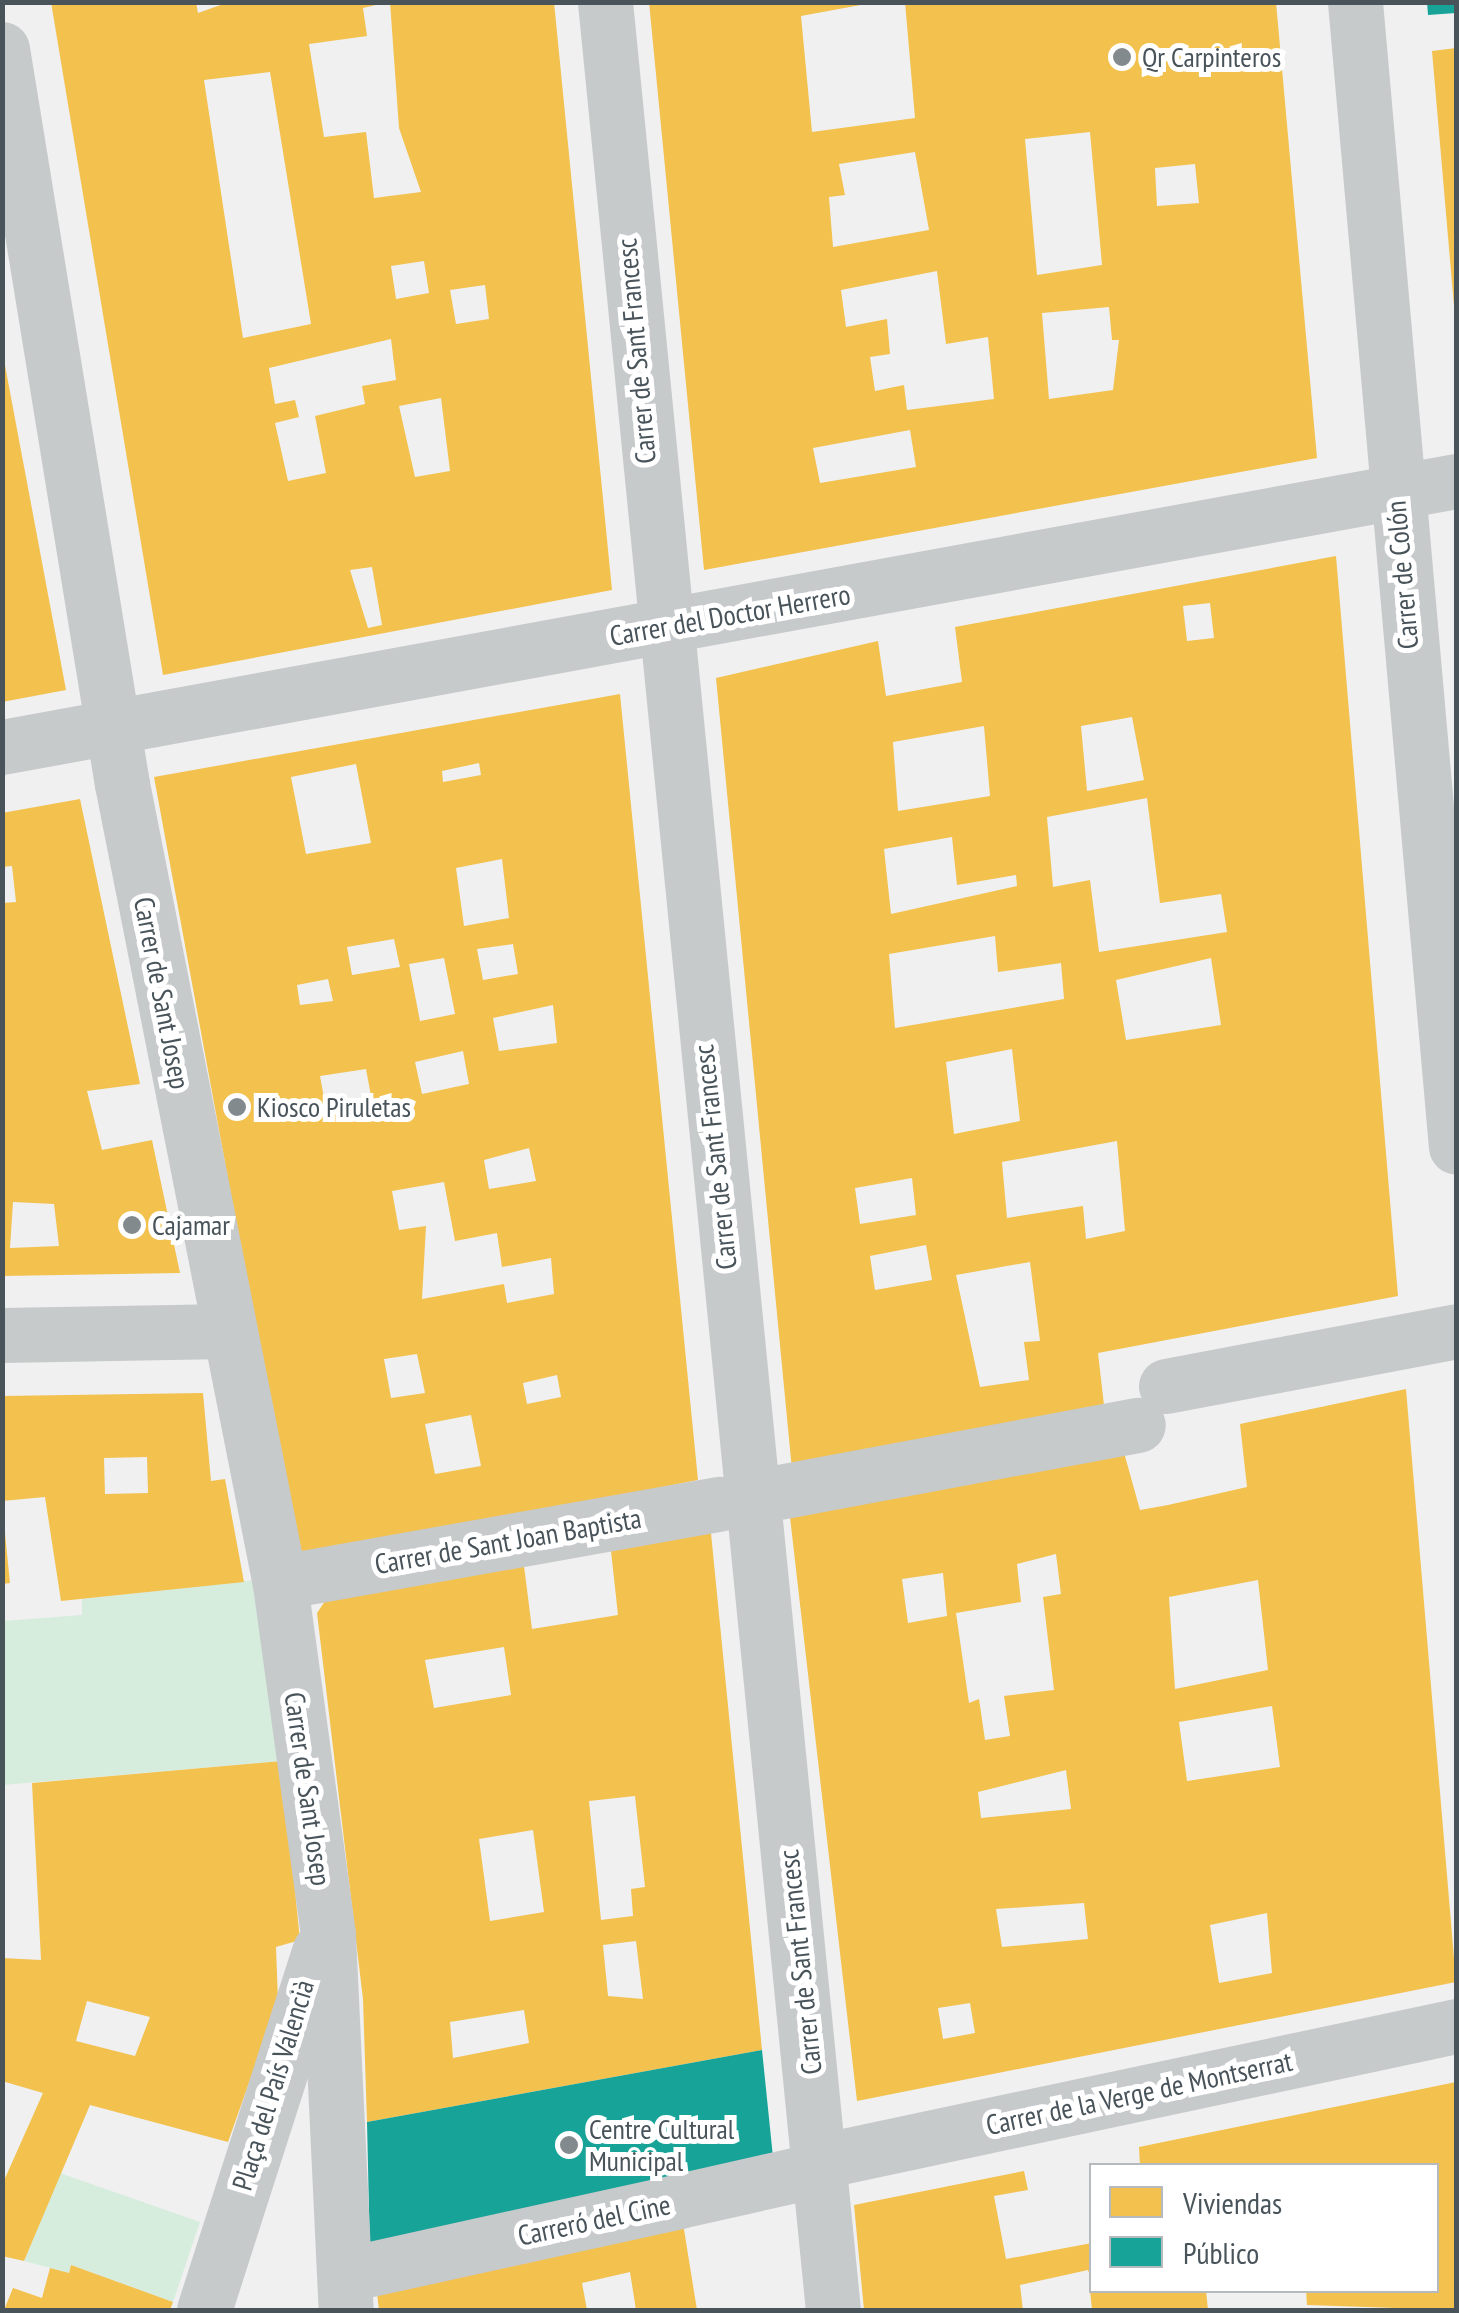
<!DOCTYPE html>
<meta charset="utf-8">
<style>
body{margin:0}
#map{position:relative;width:1459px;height:2313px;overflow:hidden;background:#f0f0f0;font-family:"PT Sans Narrow",sans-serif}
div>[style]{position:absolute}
.green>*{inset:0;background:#d6edde}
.homes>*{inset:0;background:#f2c14e}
.public>*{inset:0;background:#17a398}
.pedestrian>*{height:55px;margin:-27.5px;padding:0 27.5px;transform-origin:27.5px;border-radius:27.5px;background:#c7cacb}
.minor>*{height:55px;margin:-27.5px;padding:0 27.5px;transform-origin:27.5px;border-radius:27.5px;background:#c7cacb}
.dots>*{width:28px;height:28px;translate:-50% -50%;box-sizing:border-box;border:5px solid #fff;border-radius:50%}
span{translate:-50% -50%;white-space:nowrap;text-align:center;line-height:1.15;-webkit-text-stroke:10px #fff;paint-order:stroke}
.poi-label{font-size:28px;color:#48535a}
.left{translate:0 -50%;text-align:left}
.street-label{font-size:28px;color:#48535a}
.frame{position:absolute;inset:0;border:5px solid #48535a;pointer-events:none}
.legend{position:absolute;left:1089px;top:2163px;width:350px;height:130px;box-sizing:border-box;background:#fff;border:2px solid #b6babd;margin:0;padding:12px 18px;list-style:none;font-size:30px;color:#48535a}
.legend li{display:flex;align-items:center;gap:20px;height:50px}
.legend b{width:50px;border:2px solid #b6babd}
</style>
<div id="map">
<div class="green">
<div style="clip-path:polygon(257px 1580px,282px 1761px,3px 1785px,3px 1621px,82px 1615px,82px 1599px)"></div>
<div style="clip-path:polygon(60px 2173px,200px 2222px,173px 2302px,71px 2265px,69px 2273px,24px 2261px)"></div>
</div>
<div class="homes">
<div style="clip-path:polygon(evenodd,51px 2px,196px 2px,198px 13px,229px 2px,389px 2px,363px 8px,367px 36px,309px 44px,324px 137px,366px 132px,374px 198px,421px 192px,399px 128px,390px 2px,554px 2px,612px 590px,163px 675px,51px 2px,270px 72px,311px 324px,243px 338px,204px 80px,270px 72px,51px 2px,424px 261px,429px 293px,396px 299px,391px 266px,424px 261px,51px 2px,485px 285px,489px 319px,456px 324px,450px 290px,485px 285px,51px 2px,391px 339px,396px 380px,362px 386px,365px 404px,315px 416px,326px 473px,288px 481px,275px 423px,299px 417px,295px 400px,275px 404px,269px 368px,391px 339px,51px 2px,441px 398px,450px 471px,415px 477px,399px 406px,441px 398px,51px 2px,372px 567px,382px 625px,368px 628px,350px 570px,372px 567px)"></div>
<div style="clip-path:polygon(evenodd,649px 2px,877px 2px,801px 16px,812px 132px,915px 118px,905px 2px,1276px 2px,1317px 458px,704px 570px,649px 2px,1090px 132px,1102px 265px,1037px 275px,1025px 139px,1090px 132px,649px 2px,915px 152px,929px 230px,833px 247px,829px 197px,845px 195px,839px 164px,915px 152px,649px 2px,1195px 164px,1199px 203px,1157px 206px,1155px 168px,1195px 164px,649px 2px,937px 271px,946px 344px,988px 337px,994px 399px,907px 410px,904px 385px,875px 391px,870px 357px,890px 354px,887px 319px,846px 327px,841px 290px,937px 271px,649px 2px,1109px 307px,1112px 340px,1119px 340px,1113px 390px,1049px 399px,1042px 313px,1109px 307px,649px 2px,910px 430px,916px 467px,820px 483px,813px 448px,910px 430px)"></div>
<div style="clip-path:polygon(1456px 48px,1456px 306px,1454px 306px,1432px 51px)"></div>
<div style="clip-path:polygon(4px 360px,66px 690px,2px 702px,2px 361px)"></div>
<div style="clip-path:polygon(evenodd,1336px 556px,1398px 1296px,1098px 1353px,1105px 1414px,792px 1470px,716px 678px,878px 641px,886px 696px,962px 682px,955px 627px,1336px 556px,1210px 603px,1214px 638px,1187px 641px,1183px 606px,1210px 603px,1336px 556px,1132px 717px,1144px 780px,1087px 791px,1081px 726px,1132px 717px,1336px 556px,984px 726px,990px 796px,898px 811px,893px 742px,984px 726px,1336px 556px,1147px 798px,1160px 903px,1221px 894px,1227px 932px,1099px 952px,1090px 880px,1053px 887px,1047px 817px,1147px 798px,1336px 556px,952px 837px,957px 885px,1016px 875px,1017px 886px,891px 914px,884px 849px,952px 837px,1336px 556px,995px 936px,998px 972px,1061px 963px,1064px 999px,895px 1028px,889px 954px,995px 936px,1336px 556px,1211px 958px,1221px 1025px,1126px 1040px,1116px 980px,1211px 958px,1336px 556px,1012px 1049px,1020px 1121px,954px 1134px,946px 1062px,1012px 1049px,1336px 556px,1117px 1141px,1125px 1231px,1086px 1239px,1083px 1206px,1007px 1218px,1002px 1162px,1117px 1141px,1336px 556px,912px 1178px,916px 1215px,860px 1224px,855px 1188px,912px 1178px,1336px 556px,926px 1245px,932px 1280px,875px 1290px,870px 1256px,926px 1245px,1336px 556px,1030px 1262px,1040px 1341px,1024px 1342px,1029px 1380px,980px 1387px,956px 1275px,1030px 1262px)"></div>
<div style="clip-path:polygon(evenodd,620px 694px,698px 1480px,298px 1559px,154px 777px,620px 694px,479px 763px,481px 775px,443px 782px,442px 771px,479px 763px,620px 694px,356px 764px,371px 843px,306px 854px,291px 777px,356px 764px,620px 694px,502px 859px,509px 918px,464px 926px,456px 868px,502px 859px,620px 694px,394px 939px,400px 967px,352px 975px,347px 947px,394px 939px,620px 694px,513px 944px,518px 974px,483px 980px,477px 949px,513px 944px,620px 694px,444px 958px,455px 1014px,420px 1021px,409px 964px,444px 958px,620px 694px,328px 979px,333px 1001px,300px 1005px,297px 985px,328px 979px,620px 694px,553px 1005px,557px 1043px,499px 1051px,493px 1018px,553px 1005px,620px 694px,463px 1051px,469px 1084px,422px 1094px,415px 1062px,463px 1051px,620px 694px,366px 1069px,372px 1101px,326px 1109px,320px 1076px,366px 1069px,620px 694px,529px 1148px,536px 1181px,489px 1189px,484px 1160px,529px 1148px,620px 694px,444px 1182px,455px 1241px,497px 1233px,502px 1267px,551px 1258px,554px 1294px,507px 1303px,504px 1284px,422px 1299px,426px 1226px,399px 1230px,392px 1191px,444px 1182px,620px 694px,417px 1354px,425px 1393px,391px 1398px,384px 1359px,417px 1354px,620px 694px,557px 1375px,561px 1397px,527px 1404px,523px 1383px,557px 1375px,620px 694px,471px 1415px,481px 1466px,435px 1474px,425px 1424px,471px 1415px)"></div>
<div style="clip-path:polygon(evenodd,80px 799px,140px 1084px,87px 1091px,102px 1150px,152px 1140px,180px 1273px,2px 1276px,2px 903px,16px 902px,12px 866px,2px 867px,2px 813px,80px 799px,13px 1202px,54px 1204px,59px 1246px,10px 1248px,13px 1202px)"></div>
<div style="clip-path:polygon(evenodd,1406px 1389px,1456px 1982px,857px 2101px,790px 1517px,1123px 1449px,1140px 1510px,1168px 1505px,1247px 1487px,1240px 1424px,1406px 1389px,1056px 1554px,1061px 1594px,1043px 1597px,1054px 1690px,1004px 1696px,1010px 1736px,985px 1740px,979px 1699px,969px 1703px,956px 1613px,1021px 1602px,1017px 1564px,1056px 1554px,1406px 1389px,943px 1573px,947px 1616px,908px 1623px,902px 1579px,943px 1573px,1406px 1389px,1258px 1580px,1268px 1670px,1175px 1689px,1169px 1597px,1258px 1580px,1406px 1389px,1272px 1706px,1280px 1767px,1187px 1781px,1179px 1722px,1272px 1706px,1406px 1389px,1066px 1770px,1071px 1809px,981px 1818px,978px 1792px,1066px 1770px,1406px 1389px,1084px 1903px,1088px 1939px,1002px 1947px,996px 1909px,1084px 1903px,1406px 1389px,1267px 1913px,1272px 1973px,1219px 1983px,1210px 1925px,1267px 1913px,1406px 1389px,970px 2003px,975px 2033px,943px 2039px,938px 2008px,970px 2003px)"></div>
<div style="clip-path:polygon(evenodd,203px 1393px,211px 1481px,225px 1479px,244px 1582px,61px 1601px,45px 1497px,2px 1501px,2px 1396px,203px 1393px,147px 1457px,148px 1493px,105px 1494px,104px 1458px,147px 1457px)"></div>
<div style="clip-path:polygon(2px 1503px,10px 1583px,2px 1584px)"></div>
<div style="clip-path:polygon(evenodd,710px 1523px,762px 2050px,367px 2122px,363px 1999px,317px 1613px,329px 1595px,523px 1558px,532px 1629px,618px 1615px,610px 1542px,710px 1523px,504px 1647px,511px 1695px,434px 1708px,425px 1660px,504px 1647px,710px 1523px,635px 1796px,645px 1887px,631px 1889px,633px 1916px,601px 1920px,589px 1801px,635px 1796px,710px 1523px,533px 1830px,544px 1912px,490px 1921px,479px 1839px,533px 1830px,710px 1523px,636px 1941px,643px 1999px,608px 1996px,603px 1945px,636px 1941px,710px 1523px,524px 2010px,529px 2043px,453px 2058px,450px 2022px,524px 2010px)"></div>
<div style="clip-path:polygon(evenodd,282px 1761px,300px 1940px,276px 1947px,278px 2001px,228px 2142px,90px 2105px,24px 2261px,2px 2256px,2px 2185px,43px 2093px,2px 2081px,2px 1958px,41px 1960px,32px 1783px,282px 1761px,87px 2001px,150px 2017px,135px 2056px,76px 2041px,87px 2001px)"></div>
<div style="clip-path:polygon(1456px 2082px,1456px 2310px,1307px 2305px,1306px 2290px,1436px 2290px,1436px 2166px,1140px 2166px,1139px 2147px)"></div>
<div style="clip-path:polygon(1024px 2171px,1028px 2190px,994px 2196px,1006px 2259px,1092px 2243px,1092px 2282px,1088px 2270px,1020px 2285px,1023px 2310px,864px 2310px,854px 2205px)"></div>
<div style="clip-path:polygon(682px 2217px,697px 2310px,636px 2310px,630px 2272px,582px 2283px,587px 2310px,379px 2310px,376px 2285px)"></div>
<div style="clip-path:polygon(71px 2265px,173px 2302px,170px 2310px,4px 2310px,13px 2288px,42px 2298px,50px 2268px,69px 2273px)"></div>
<div style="clip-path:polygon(1090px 2290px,1206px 2290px,1208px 2310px,1092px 2310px)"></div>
</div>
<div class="public">
<div style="clip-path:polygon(1427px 2px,1456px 2px,1456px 13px,1428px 15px)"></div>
<div style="clip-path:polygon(762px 2050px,774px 2167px,370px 2255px,367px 2122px)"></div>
</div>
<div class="pedestrian">
<div style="left:779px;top:1492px;width:365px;rotate:-10.6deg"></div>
<div style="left:297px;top:1579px;width:429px;rotate:-10.1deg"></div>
<div style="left:366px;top:2270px;width:321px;rotate:-12.4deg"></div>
</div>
<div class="minor">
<div style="left:605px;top:2px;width:2319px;rotate:84.36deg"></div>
<div style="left:1355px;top:2px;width:1149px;rotate:84.96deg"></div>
<div style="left:2px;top:49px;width:745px;rotate:80.73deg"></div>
<div style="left:122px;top:784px;width:815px;rotate:78.83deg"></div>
<div style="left:280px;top:1584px;width:354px;rotate:82.2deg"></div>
<div style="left:328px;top:1935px;width:375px;rotate:87.3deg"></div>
<div style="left:2px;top:747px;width:1478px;rotate:-10.37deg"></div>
<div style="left:2px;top:1335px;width:225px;rotate:-1deg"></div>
<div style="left:1166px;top:1386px;width:295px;rotate:-10.7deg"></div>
<div style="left:821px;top:2161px;width:649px;rotate:-12deg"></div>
<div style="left:679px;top:2201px;width:146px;rotate:-12.7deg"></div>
<div style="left:204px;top:2310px;width:377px;rotate:-72.2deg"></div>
</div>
<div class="dots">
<div style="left:1122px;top:57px;background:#838a8e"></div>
<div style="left:237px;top:1107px;background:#838a8e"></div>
<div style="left:132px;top:1225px;background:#838a8e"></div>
<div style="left:569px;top:2145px;background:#838a8e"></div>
</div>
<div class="poi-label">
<span class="left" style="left:1142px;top:57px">Qr Carpinteros</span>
<span class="left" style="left:257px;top:1107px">Kiosco Piruletas</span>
<span class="left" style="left:152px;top:1225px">Cajamar</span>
<span class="left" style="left:589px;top:2145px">Centre Cultural<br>Municipal</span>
</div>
<div class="street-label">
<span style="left:636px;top:351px;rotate:-95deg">Carrer de Sant Francesc</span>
<span style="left:1402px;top:575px;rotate:-95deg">Carrer de Colón</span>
<span style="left:730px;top:615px;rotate:-10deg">Carrer del Doctor Herrero</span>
<span style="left:162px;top:993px;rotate:79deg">Carrer de Sant Josep</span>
<span style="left:715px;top:1157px;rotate:-96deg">Carrer de Sant Francesc</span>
<span style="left:508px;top:1541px;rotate:-10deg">Carrer de Sant Joan Baptista</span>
<span style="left:308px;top:1789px;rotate:82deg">Carrer de Sant Josep</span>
<span style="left:800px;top:1962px;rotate:-96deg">Carrer de Sant Francesc</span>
<span style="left:273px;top:2085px;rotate:-73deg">Plaça del País Valencià</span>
<span style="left:1139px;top:2093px;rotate:-12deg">Carrer de la Verge de Montserrat</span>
<span style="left:594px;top:2220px;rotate:-12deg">Carreró del Cine</span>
</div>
<div class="frame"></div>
<ul class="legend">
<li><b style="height:28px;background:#f2c14e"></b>Viviendas</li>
<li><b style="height:28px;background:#17a398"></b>Público</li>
</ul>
</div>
